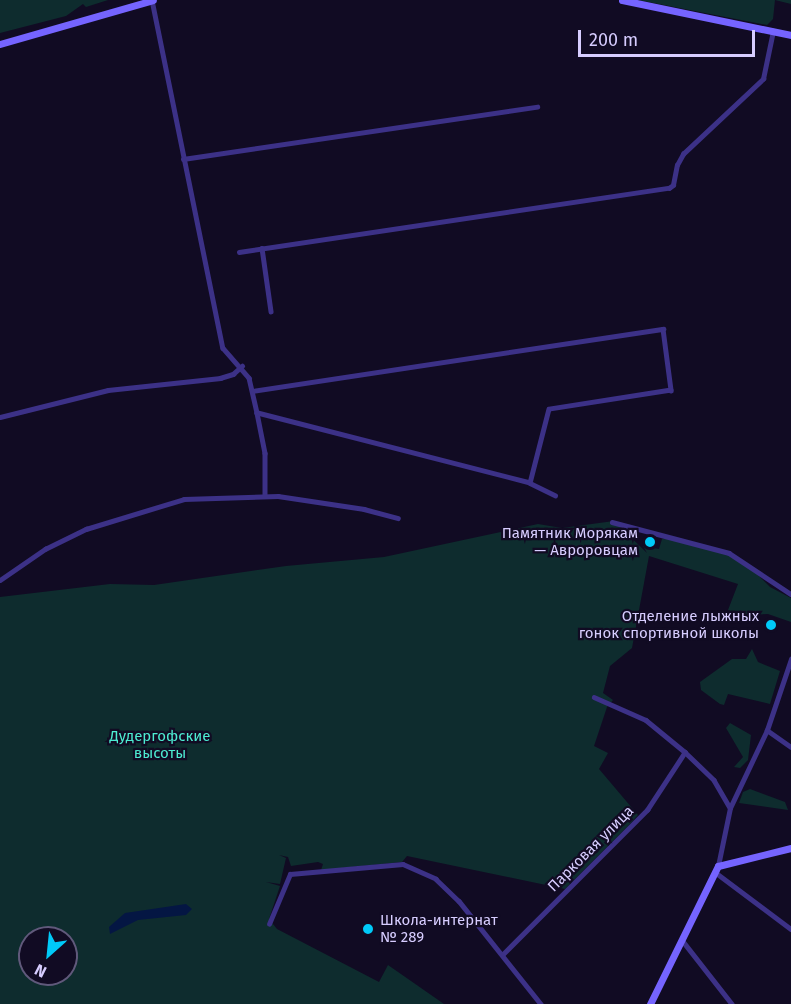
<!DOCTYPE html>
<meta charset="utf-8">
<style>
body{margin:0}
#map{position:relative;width:791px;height:1004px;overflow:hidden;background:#110b23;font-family:"Fira Sans",sans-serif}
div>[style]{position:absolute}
.green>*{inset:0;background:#0e2c2e}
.water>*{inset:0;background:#041643}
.street>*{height:4.5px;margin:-2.25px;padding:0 2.25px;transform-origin:2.25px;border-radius:2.25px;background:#3c3187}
.secondary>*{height:7px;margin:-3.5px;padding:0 3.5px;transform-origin:3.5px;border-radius:3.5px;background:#7564ff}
.dots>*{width:16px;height:16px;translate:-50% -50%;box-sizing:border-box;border:3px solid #110b23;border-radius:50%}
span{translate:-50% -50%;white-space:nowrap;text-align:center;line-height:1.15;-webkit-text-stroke:4.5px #110b23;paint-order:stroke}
.poi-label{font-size:15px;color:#d7cdff}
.right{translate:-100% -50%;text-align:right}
.left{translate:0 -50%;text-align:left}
.park-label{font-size:15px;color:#4debd1}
.street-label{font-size:15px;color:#d7cdff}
.north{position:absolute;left:18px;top:926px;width:60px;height:60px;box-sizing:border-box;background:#110b23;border:2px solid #60597b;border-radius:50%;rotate:207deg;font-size:16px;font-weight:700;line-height:24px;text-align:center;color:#d7cdff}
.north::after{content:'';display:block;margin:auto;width:21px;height:27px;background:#00caf8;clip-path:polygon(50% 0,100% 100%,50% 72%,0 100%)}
.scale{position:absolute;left:578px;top:30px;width:177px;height:27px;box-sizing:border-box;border:3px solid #d7cdff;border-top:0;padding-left:8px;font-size:18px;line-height:21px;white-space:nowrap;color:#d7cdff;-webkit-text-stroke:4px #110b23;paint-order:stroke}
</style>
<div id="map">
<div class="green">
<div style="clip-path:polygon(0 0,108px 0,86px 7px,83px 4px,66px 16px,0 33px)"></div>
<div style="clip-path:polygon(638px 0,791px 0,791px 4px,775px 0,773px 19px,767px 25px)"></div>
<div style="clip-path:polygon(evenodd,614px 521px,647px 553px,643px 546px,659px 549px,662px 539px,680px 538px,744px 561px,770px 587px,791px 598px,791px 622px,768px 614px,742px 615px,728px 610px,738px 584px,649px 556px,632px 648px,610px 666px,603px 693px,613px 700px,607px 707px,594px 746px,608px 753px,599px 769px,638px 815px,629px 825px,565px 889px,407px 856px,402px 862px,321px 870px,323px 864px,318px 862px,291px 866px,288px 857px,279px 855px,286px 858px,280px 884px,266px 882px,280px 886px,269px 919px,277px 929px,379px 982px,388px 965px,444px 1004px,0 1004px,0 597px,110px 584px,154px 585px,286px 566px,384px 557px,538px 524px,562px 528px,614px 521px,30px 938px,66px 938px,66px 974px,30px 974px,30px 938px)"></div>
<div style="clip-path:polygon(752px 649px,758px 662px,780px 671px,770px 704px,728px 694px,724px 705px,720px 704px,701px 690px,700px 682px,732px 659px,746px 659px)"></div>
<div style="clip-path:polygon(730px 723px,751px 735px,748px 760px,740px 768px,734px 767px,743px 757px,726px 728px)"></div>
<div style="clip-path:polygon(750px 789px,785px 802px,788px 810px,739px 803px,743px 792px)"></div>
</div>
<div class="water">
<div style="clip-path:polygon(186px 904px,192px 909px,186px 915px,138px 920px,110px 934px,109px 927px,125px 913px)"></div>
</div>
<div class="street">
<div style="left:152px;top:0;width:355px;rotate:78.5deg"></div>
<div style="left:223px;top:348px;width:40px;rotate:49deg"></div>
<div style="left:249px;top:378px;width:36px;rotate:77deg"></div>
<div style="left:257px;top:413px;width:41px;rotate:78.7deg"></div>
<div style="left:265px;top:453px;width:41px;rotate:90deg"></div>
<div style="left:183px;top:159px;width:358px;rotate:-8.4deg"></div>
<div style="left:262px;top:248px;width:64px;rotate:81.9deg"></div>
<div style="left:239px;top:252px;width:435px;rotate:-8.5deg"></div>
<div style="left:669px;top:188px;width:5px;rotate:-37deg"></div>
<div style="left:673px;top:185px;width:20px;rotate:-79deg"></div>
<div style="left:677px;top:165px;width:13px;rotate:-61deg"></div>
<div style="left:683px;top:154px;width:110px;rotate:-43.2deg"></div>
<div style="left:763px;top:79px;width:49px;rotate:-78.2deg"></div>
<div style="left:252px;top:391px;width:416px;rotate:-8.6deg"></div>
<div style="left:663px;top:329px;width:62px;rotate:82.5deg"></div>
<div style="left:671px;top:390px;width:123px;rotate:171.1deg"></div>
<div style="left:549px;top:409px;width:76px;rotate:104.4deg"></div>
<div style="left:530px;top:483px;width:282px;rotate:-165.6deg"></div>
<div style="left:0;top:417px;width:111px;rotate:-14deg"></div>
<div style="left:108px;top:390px;width:113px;rotate:-6.1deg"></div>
<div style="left:220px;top:378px;width:14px;rotate:-17deg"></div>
<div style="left:233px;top:374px;width:12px;rotate:-42deg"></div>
<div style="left:530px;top:483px;width:28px;rotate:26deg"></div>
<div style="left:612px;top:522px;width:121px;rotate:14.8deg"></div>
<div style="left:729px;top:553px;width:74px;rotate:33.5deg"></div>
<div style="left:0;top:580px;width:55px;rotate:-34.6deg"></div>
<div style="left:45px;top:549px;width:46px;rotate:-26deg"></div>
<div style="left:86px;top:529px;width:102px;rotate:-17deg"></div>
<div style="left:184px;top:499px;width:94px;rotate:-1.8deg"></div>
<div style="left:278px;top:496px;width:87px;rotate:8.6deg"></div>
<div style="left:364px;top:509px;width:35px;rotate:15deg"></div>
<div style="left:594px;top:697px;width:57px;rotate:23.9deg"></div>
<div style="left:646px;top:720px;width:50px;rotate:39.4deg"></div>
<div style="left:685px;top:752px;width:40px;rotate:44deg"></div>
<div style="left:714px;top:780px;width:32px;rotate:60deg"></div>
<div style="left:767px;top:730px;width:29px;rotate:35deg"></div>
<div style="left:718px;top:866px;width:59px;rotate:-78.3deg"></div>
<div style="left:730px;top:808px;width:86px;rotate:-64.6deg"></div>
<div style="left:767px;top:730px;width:75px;rotate:-71.3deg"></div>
<div style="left:715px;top:872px;width:95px;rotate:36.9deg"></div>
<div style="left:269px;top:924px;width:54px;rotate:-67.2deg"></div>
<div style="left:290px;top:874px;width:113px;rotate:-5.1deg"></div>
<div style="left:403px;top:864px;width:36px;rotate:24deg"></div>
<div style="left:436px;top:879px;width:32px;rotate:44deg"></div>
<div style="left:459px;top:901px;width:132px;rotate:51.5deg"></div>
<div style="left:682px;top:940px;width:81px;rotate:52deg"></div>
<div style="left:503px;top:954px;width:204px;rotate:-45deg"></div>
<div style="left:647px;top:810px;width:69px;rotate:-56.8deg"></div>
</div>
<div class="secondary">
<div style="left:622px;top:0;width:173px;rotate:11.7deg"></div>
<div style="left:0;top:44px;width:159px;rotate:-16deg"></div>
<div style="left:650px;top:1004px;width:154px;rotate:-63.8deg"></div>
<div style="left:718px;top:866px;width:75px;rotate:-13.9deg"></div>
</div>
<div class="dots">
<div style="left:650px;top:542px;background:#00caf8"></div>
<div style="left:771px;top:625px;background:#00caf8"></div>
<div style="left:368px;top:929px;background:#00caf8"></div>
</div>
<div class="poi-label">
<span class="right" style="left:638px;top:542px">Памятник Морякам<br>— Авроровцам</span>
<span class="right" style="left:759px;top:625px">Отделение лыжных<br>гонок спортивной школы</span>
<span class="left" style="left:380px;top:929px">Школа-интернат<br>№ 289</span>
</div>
<div class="park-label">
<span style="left:160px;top:745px">Дудергофские<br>высоты</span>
</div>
<div class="street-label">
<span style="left:591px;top:849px;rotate:-45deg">Парковая улица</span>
</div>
<div class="north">N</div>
<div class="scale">200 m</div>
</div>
